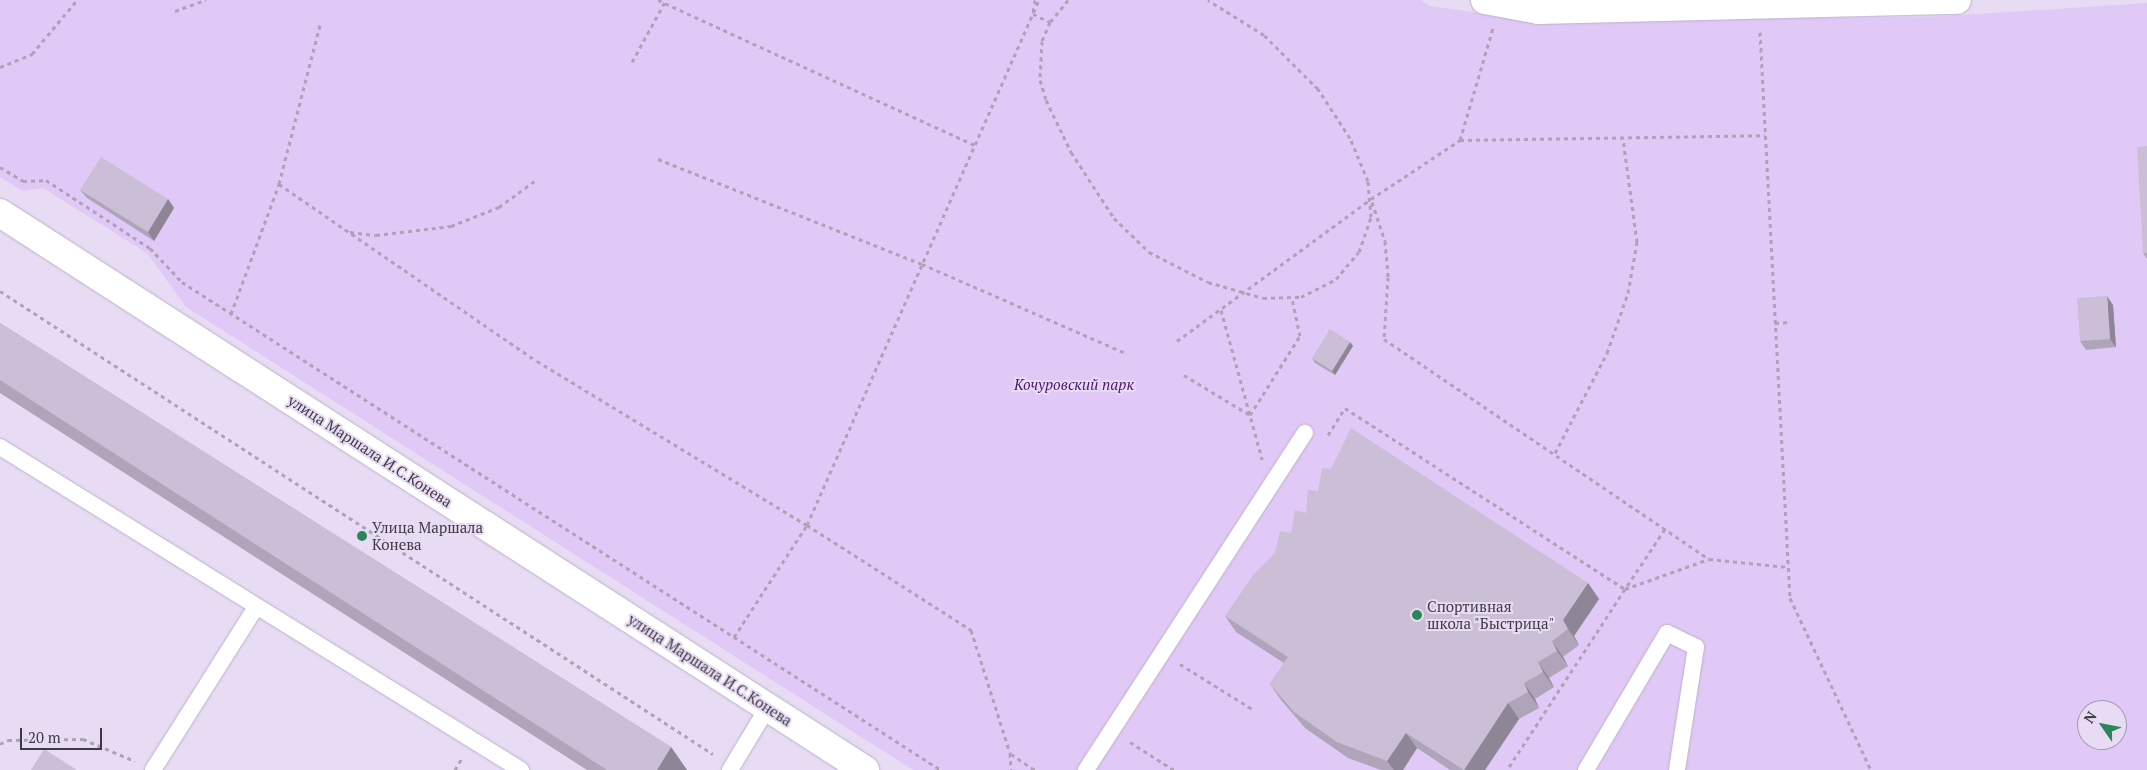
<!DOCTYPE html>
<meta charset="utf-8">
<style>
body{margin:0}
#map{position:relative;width:2147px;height:770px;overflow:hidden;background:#e8dcf4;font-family:"PT Serif",serif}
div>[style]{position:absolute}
.green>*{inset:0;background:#e1c9f7}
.path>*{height:3px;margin-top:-1.5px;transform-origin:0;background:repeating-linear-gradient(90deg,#ada3b6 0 4px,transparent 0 8px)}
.roads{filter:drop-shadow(0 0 1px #bdb1c9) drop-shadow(0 0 1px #bdb1c9)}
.service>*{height:16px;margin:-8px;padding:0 8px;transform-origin:8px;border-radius:8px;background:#fff}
.minor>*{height:28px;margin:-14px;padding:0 14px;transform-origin:14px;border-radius:14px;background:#fff}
.secondary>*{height:28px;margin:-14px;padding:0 14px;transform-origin:14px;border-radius:14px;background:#fff}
.wall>*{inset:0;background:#afa4b9}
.shaded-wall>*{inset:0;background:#8e8696}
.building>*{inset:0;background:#cbbfd7}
.dots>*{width:14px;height:14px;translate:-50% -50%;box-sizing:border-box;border:2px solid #e8dcf4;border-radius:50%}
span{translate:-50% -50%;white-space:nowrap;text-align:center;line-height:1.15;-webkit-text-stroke:4px #e8dcf4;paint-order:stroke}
.park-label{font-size:15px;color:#4f1473;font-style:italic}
.street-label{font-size:15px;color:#3f3a43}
.poi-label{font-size:15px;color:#3f3a43}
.left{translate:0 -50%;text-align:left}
.north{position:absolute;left:2077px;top:700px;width:50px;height:50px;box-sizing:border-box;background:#e8dcf4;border:1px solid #a49bad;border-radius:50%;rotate:303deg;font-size:14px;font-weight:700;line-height:20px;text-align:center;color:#3f3a43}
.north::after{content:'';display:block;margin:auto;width:18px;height:22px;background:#2d855a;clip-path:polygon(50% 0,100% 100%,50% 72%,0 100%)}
.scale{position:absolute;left:20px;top:728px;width:82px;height:22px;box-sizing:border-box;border:2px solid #3f3a43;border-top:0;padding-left:6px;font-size:15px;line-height:18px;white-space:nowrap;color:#3f3a43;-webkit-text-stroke:4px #e8dcf4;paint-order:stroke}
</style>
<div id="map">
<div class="green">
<div style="clip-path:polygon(evenodd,0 0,1421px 0,1430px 6px,1528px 20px,1930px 17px,2147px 3px,2147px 770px,913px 770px,186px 307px,147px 253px,43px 188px,23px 191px,0 177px,0 0,2087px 710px,2117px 710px,2117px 740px,2087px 740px,2087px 710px)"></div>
</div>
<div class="path">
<div style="left:658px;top:0;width:348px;rotate:24.6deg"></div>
<div style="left:1035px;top:0;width:14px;rotate:98deg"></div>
<div style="left:1033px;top:14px;width:19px;rotate:25deg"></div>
<div style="left:1068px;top:0;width:28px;rotate:129deg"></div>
<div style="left:1050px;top:22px;width:21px;rotate:113deg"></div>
<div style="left:1042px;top:41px;width:39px;rotate:93deg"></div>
<div style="left:1040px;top:80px;width:21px;rotate:73deg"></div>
<div style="left:1046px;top:100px;width:58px;rotate:64.3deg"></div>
<div style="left:1071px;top:152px;width:79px;rotate:56.9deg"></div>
<div style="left:1114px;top:218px;width:49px;rotate:44.2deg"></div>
<div style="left:1149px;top:252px;width:66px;rotate:27deg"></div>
<div style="left:1208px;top:282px;width:57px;rotate:16.2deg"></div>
<div style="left:1263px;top:298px;width:38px;rotate:-2deg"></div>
<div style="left:1301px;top:297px;width:39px;rotate:-27deg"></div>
<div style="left:1336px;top:279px;width:35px;rotate:-50deg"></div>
<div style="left:1359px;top:252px;width:37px;rotate:-71deg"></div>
<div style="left:1371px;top:217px;width:36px;rotate:-95deg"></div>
<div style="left:1368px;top:181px;width:47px;rotate:-112.7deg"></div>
<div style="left:1350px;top:138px;width:59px;rotate:-123.1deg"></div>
<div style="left:1318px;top:89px;width:76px;rotate:-135deg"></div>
<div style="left:1264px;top:35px;width:66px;rotate:-148deg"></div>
<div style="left:175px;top:11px;width:33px;rotate:-20deg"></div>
<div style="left:320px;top:25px;width:164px;rotate:104.5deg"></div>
<div style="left:279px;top:184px;width:313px;rotate:34.5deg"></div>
<div style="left:537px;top:361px;width:316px;rotate:31.3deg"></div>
<div style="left:807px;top:525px;width:195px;rotate:32.6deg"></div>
<div style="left:971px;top:630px;width:129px;rotate:72.4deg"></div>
<div style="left:1010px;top:753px;width:17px;rotate:87deg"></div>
<div style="left:1760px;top:32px;width:567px;rotate:86.97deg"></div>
<div style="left:1790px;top:598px;width:190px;rotate:64.8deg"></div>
<div style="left:632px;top:62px;width:71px;rotate:-61.3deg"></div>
<div style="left:0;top:67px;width:35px;rotate:-22deg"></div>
<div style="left:32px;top:54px;width:70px;rotate:-50.2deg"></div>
<div style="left:1460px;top:140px;width:305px;rotate:-0.9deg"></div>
<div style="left:658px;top:159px;width:284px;rotate:21.7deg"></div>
<div style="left:922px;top:264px;width:223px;rotate:23.6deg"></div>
<div style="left:0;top:167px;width:27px;rotate:31deg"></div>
<div style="left:23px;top:181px;width:23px;rotate:-2deg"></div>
<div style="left:46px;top:180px;width:124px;rotate:33.2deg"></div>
<div style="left:150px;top:248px;width:47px;rotate:46.7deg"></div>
<div style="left:182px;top:282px;width:902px;rotate:32.74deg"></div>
<div style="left:1372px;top:202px;width:41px;rotate:71.6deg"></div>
<div style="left:1385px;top:241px;width:36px;rotate:85deg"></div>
<div style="left:1388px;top:277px;width:62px;rotate:93.7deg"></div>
<div style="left:1384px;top:339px;width:392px;rotate:34.1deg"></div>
<div style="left:1709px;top:559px;width:79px;rotate:5.8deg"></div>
<div style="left:350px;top:232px;width:26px;rotate:7deg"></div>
<div style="left:376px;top:235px;width:76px;rotate:-6.8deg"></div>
<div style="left:451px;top:226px;width:52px;rotate:-21.6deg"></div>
<div style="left:499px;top:207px;width:46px;rotate:-36.1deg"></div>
<div style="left:0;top:291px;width:850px;rotate:33deg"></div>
<div style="left:1221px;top:310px;width:155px;rotate:74.6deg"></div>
<div style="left:231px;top:314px;width:139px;rotate:-69.7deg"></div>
<div style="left:1775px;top:323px;width:15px;rotate:-4deg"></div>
<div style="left:1177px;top:341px;width:240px;rotate:-36.2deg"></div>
<div style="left:1371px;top:199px;width:107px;rotate:-33.5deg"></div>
<div style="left:1460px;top:140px;width:117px;rotate:-73.6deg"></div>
<div style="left:1184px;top:375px;width:77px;rotate:31.2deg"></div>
<div style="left:1250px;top:415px;width:93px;rotate:-57.7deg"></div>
<div style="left:1300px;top:336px;width:39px;rotate:-102deg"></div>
<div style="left:1328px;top:435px;width:32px;rotate:-58deg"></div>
<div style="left:1345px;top:408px;width:333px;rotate:32.9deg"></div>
<div style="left:1625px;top:589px;width:216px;rotate:123.1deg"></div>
<div style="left:1555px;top:453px;width:113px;rotate:-62.5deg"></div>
<div style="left:1607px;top:353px;width:64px;rotate:-70.7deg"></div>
<div style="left:1628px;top:293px;width:52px;rotate:-80deg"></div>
<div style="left:1637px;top:242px;width:105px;rotate:-97.7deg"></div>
<div style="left:1665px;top:529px;width:72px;rotate:123.7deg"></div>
<div style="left:1625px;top:589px;width:89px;rotate:-19.7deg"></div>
<div style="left:734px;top:637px;width:134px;rotate:-56.9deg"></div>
<div style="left:807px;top:525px;width:574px;rotate:-66.16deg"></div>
<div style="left:1180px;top:664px;width:87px;rotate:31.9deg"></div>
<div style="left:1130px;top:742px;width:52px;rotate:32.5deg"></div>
<div style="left:0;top:744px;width:9px;rotate:-27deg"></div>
<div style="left:8px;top:740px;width:75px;rotate:-0.8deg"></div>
<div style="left:83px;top:739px;width:56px;rotate:22.9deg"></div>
<div style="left:1011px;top:754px;width:29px;rotate:34deg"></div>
<div style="left:455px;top:770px;width:14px;rotate:-60deg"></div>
</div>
<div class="roads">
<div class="service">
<div style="left:0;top:447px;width:613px;rotate:31.8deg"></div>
<div style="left:153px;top:770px;width:193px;rotate:-57.7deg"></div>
<div style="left:730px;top:770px;width:74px;rotate:-58.9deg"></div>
<div style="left:1086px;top:770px;width:402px;rotate:-57deg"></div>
<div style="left:1586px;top:770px;width:159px;rotate:-59.4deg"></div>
<div style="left:1667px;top:633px;width:32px;rotate:26deg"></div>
<div style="left:1696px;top:647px;width:124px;rotate:98.8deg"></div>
</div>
<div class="minor">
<div style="left:1485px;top:0;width:55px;rotate:10.5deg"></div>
<div style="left:1539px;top:10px;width:418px;rotate:-1.4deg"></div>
</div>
<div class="secondary">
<div style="left:0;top:213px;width:1029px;rotate:32.78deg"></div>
</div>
</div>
<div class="wall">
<div style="clip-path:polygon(2147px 146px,2147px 259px,2143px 253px)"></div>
<div style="clip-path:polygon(80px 190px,168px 199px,174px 208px,154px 241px,87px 198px)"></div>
<div style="clip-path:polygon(2113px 305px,2116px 347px,2086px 350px,2080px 341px)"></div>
<div style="clip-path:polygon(0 323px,671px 747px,687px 770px,587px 770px,0 393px)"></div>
<div style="clip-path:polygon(1350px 342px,1353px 346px,1335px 375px,1315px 363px,1312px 358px)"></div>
<div style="clip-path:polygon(1291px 533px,1588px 583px,1599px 599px,1574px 636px,1579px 645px,1563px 657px,1568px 666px,1549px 678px,1554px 687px,1535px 699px,1539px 708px,1519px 719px,1485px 770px,1450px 770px,1417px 748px,1403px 770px,1381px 770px,1348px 758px,1305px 728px,1281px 700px,1270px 684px,1284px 663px,1236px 632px,1225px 616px,1275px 553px)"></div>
</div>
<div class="shaded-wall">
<div style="clip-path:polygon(168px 199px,174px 208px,154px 241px,148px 232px)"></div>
<div style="clip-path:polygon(2107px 296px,2113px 305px,2116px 347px,2110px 339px)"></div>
<div style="clip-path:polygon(1350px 342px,1353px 346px,1335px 375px,1332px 371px)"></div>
<div style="clip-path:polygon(1588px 583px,1599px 599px,1574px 636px,1579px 645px,1568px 629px,1563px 620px)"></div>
<div style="clip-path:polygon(1552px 641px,1563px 657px,1568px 666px,1557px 651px)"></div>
<div style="clip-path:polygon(1538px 662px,1549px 678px,1554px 687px,1543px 672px)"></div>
<div style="clip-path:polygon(1524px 683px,1535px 699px,1539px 708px,1528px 692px)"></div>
<div style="clip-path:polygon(1508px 703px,1519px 719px,1485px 770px,1464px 770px)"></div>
<div style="clip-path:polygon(1406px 733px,1417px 748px,1403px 770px,1394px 770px,1387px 761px)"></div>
<div style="clip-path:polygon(671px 747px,687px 770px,657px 770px)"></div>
</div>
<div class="building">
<div style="clip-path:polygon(2147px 146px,2147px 253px,2143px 253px,2137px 147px)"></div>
<div style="clip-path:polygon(101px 157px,168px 199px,148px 232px,80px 190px)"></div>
<div style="clip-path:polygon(2107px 296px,2110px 339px,2080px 341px,2077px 298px)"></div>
<div style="clip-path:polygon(0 323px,671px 747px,657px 770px,607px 770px,0 380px)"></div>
<div style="clip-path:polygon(1330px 329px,1350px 342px,1332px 371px,1312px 358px)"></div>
<div style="clip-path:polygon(1351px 428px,1588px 583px,1563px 620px,1568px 629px,1552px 641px,1557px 651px,1538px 662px,1543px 672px,1524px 683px,1528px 692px,1508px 703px,1464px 770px,1406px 733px,1387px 761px,1337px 742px,1294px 712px,1270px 684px,1288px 657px,1225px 616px,1253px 575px,1275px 553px,1280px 531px,1291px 533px,1295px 510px,1306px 513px,1308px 490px,1318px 491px,1322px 468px,1331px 469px)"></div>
<div style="clip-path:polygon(44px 749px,77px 770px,31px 770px)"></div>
</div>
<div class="dots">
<div style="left:362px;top:536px;background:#2d855a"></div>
<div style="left:1417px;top:615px;background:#2d855a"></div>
</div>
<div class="park-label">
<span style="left:1074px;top:385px">Кочуровский парк</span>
</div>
<div class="street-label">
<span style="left:370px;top:451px;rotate:33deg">улица Маршала И.С.Конева</span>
<span style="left:710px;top:670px;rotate:33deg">улица Маршала И.С.Конева</span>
</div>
<div class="poi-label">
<span class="left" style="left:372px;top:536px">Улица Маршала<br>Конева</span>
<span class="left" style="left:1427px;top:615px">Спортивная<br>школа "Быстрица"</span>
</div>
<div class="north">N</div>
<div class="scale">20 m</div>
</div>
